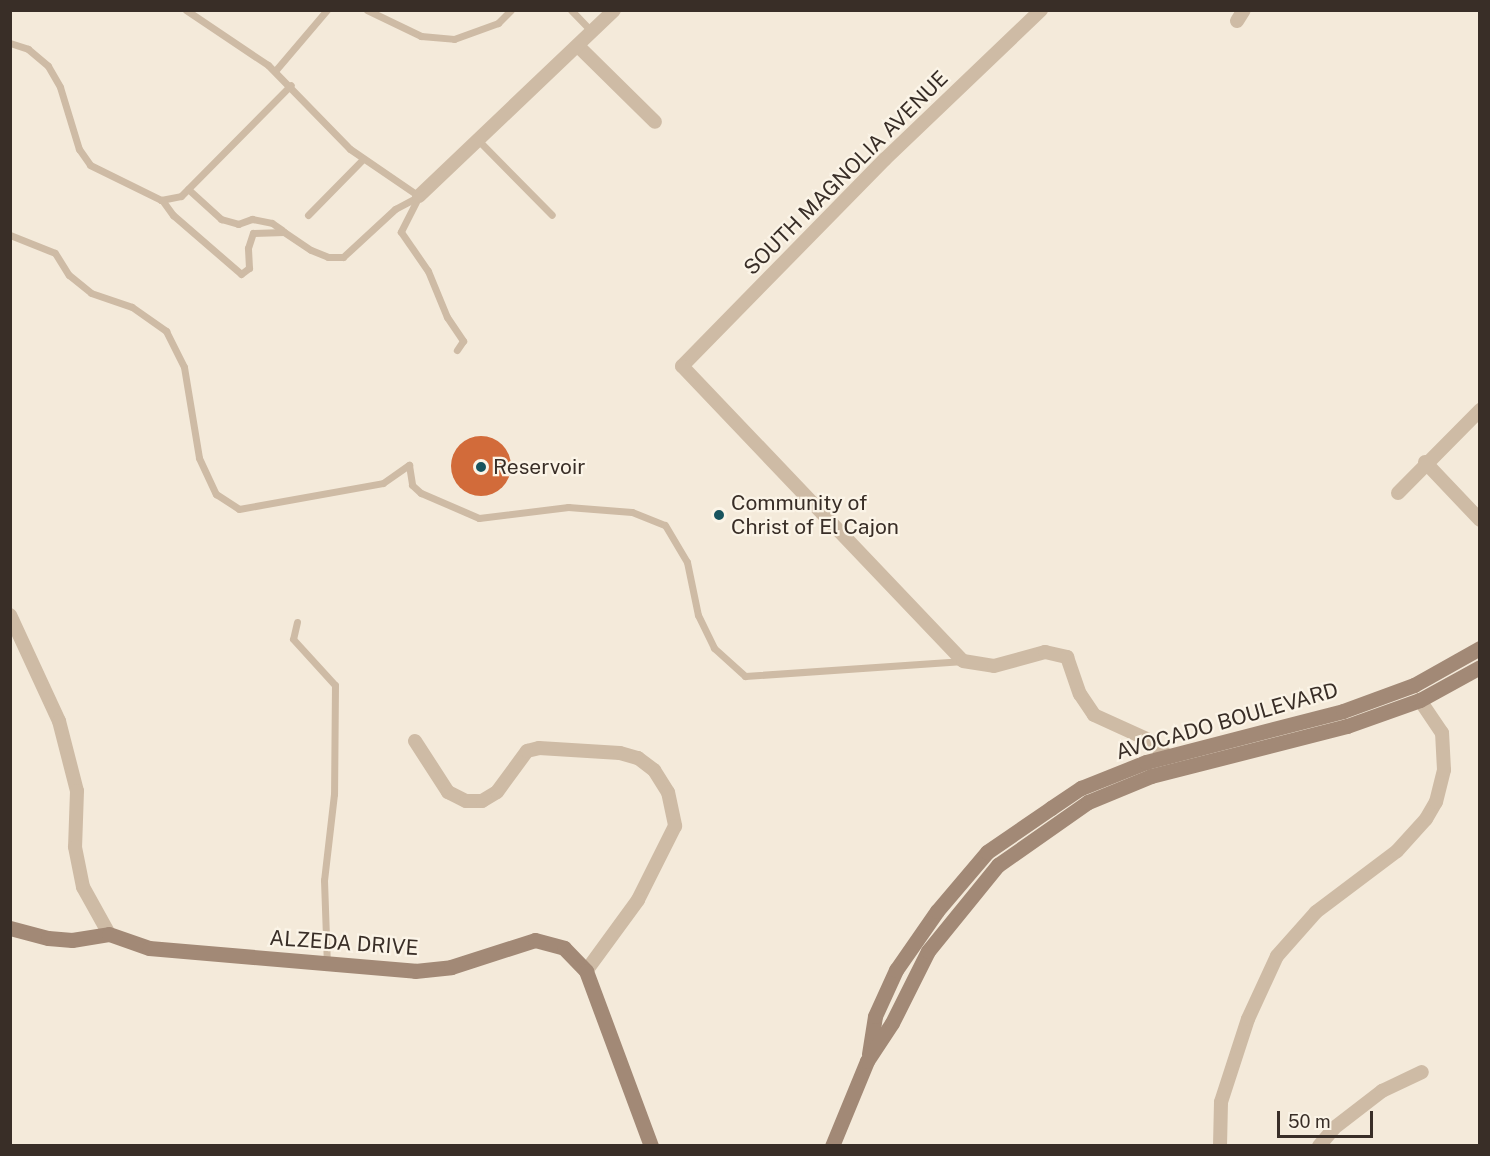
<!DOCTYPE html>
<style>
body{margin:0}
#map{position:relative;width:1490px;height:1156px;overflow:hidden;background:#f4eada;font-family:"Public Sans",sans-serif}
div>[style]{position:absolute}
.building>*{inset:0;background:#d26b3a}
.round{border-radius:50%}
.lane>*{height:7px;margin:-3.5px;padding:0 3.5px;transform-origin:3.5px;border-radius:3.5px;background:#cebba5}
.street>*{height:14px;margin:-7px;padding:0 7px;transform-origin:7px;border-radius:7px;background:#cebba5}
.secondary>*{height:15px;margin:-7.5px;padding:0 7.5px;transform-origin:7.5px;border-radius:7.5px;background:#a28976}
.dots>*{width:16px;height:16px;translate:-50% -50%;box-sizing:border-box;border:3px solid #fbf4e7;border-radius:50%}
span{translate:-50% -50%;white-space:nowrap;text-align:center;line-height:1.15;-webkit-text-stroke:4.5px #fbf4e7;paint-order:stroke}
.street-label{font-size:21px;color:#392e27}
.poi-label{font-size:21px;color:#392e27}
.left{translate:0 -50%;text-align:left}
.frame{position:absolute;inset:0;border:12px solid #392e27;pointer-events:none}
.scale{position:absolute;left:1277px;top:1111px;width:96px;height:27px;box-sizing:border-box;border:3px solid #392e27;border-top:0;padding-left:8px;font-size:18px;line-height:21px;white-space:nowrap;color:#392e27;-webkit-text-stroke:4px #fbf4e7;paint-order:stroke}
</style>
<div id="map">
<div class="building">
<div class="round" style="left:451px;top:436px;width:60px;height:60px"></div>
</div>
<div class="lane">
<div style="left:186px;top:10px;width:99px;rotate:33.9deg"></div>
<div style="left:268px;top:65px;width:117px;rotate:45.7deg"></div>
<div style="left:350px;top:149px;width:83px;rotate:34.3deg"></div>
<div style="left:367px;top:10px;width:60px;rotate:25.7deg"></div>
<div style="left:421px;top:36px;width:33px;rotate:5deg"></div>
<div style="left:454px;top:39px;width:47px;rotate:-20deg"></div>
<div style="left:498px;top:23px;width:18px;rotate:-45deg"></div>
<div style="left:571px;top:10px;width:30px;rotate:46deg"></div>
<div style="left:10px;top:43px;width:19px;rotate:18deg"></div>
<div style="left:28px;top:49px;width:26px;rotate:40deg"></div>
<div style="left:48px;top:66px;width:24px;rotate:60deg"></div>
<div style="left:60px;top:87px;width:65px;rotate:73deg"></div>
<div style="left:79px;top:149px;width:19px;rotate:55deg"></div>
<div style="left:90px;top:165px;width:79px;rotate:26.2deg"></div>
<div style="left:161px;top:200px;width:20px;rotate:-11deg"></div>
<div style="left:181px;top:196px;width:156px;rotate:-45.3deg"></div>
<div style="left:275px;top:71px;width:80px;rotate:-49.6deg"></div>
<div style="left:478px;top:140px;width:105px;rotate:45.4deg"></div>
<div style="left:188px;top:189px;width:45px;rotate:42.3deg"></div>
<div style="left:221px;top:219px;width:18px;rotate:16deg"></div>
<div style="left:238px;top:224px;width:15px;rotate:-20deg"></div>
<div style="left:252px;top:219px;width:20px;rotate:11deg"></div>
<div style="left:272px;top:223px;width:12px;rotate:35deg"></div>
<div style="left:418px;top:198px;width:38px;rotate:117deg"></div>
<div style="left:401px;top:232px;width:47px;rotate:55.3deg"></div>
<div style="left:428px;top:271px;width:50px;rotate:67.6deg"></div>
<div style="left:447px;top:317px;width:29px;rotate:56deg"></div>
<div style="left:463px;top:341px;width:11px;rotate:124deg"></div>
<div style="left:162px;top:200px;width:19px;rotate:54deg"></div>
<div style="left:173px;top:215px;width:90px;rotate:40.9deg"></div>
<div style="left:241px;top:274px;width:10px;rotate:-37deg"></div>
<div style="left:249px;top:268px;width:20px;rotate:-93deg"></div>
<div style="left:248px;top:248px;width:16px;rotate:-72deg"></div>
<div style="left:253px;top:233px;width:31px;rotate:-2deg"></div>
<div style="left:284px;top:232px;width:32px;rotate:34deg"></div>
<div style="left:311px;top:250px;width:18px;rotate:22deg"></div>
<div style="left:328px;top:257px;width:15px"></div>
<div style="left:343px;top:257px;width:71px;rotate:-42.7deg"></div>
<div style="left:395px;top:209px;width:27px;rotate:-28deg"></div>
<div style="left:308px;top:215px;width:78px;rotate:-45.5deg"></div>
<div style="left:10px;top:235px;width:48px;rotate:21.8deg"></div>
<div style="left:55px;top:253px;width:26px;rotate:58deg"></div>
<div style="left:69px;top:275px;width:28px;rotate:39deg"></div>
<div style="left:91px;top:293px;width:43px;rotate:18.9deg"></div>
<div style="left:132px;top:307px;width:42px;rotate:35.2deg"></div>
<div style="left:166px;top:331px;width:40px;rotate:63.4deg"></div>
<div style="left:184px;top:367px;width:92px;rotate:80.6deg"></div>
<div style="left:199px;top:458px;width:40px;rotate:65deg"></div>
<div style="left:216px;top:494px;width:27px;rotate:33deg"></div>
<div style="left:239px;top:509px;width:146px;rotate:-10.2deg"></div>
<div style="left:383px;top:483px;width:32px;rotate:-35deg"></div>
<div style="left:409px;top:465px;width:20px;rotate:81deg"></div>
<div style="left:412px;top:485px;width:12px;rotate:42deg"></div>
<div style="left:421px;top:493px;width:63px;rotate:23.3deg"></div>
<div style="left:479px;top:518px;width:90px;rotate:-7deg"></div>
<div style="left:568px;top:507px;width:64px;rotate:4.5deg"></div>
<div style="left:632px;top:512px;width:35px;rotate:22deg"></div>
<div style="left:665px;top:525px;width:43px;rotate:59.3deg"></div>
<div style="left:687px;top:562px;width:54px;rotate:78.3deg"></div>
<div style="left:698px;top:615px;width:37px;rotate:64deg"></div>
<div style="left:714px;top:648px;width:42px;rotate:42.1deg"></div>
<div style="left:745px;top:676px;width:219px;rotate:-3.9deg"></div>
<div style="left:297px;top:622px;width:17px;rotate:103deg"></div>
<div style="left:293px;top:639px;width:62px;rotate:47.6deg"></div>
<div style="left:335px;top:685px;width:109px;rotate:90.5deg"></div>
<div style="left:334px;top:794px;width:87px;rotate:96.6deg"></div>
<div style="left:324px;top:880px;width:84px;rotate:88deg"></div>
</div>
<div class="street">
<div style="left:1041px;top:10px;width:216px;rotate:136.3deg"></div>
<div style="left:885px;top:159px;width:290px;rotate:134.4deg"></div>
<div style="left:682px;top:366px;width:407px;rotate:46.4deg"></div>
<div style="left:963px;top:661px;width:31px;rotate:9deg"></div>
<div style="left:994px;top:666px;width:53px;rotate:-15.4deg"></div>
<div style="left:1045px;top:652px;width:23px;rotate:13deg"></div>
<div style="left:1067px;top:657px;width:39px;rotate:71deg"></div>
<div style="left:1080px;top:694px;width:25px;rotate:56deg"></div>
<div style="left:1094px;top:715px;width:60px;rotate:24.4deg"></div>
<div style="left:1149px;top:740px;width:23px;rotate:41deg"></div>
<div style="left:1237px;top:21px;width:13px;rotate:-58deg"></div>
<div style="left:578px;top:46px;width:108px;rotate:44.6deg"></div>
<div style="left:419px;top:196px;width:269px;rotate:-43.6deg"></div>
<div style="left:1425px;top:462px;width:80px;rotate:46.5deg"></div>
<div style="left:1398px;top:493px;width:117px;rotate:-45.3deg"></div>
<div style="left:10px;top:615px;width:117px;rotate:65.2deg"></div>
<div style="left:59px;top:721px;width:72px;rotate:75.6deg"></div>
<div style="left:77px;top:791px;width:56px;rotate:92deg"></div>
<div style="left:75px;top:847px;width:41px;rotate:78.7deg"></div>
<div style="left:83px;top:887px;width:54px;rotate:61deg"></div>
<div style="left:415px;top:741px;width:61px;rotate:57.1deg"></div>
<div style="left:448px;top:792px;width:20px;rotate:27deg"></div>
<div style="left:466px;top:801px;width:16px"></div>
<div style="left:482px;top:801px;width:17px;rotate:-31deg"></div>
<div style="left:497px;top:792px;width:51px;rotate:-53.8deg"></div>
<div style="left:527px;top:751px;width:12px;rotate:-14deg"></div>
<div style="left:539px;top:748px;width:81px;rotate:3.5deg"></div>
<div style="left:620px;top:753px;width:19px;rotate:16deg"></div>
<div style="left:638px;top:758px;width:20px;rotate:37deg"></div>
<div style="left:654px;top:770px;width:26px;rotate:58deg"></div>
<div style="left:668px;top:792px;width:35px;rotate:78deg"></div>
<div style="left:675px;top:826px;width:83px;rotate:116.6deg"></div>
<div style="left:638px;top:900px;width:88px;rotate:126.2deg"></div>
<div style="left:1220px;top:1146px;width:44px;rotate:-88.7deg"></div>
<div style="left:1221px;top:1102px;width:87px;rotate:-72deg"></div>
<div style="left:1248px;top:1019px;width:69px;rotate:-65.3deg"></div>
<div style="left:1277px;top:956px;width:59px;rotate:-48.4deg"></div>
<div style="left:1316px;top:912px;width:101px;rotate:-37deg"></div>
<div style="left:1397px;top:851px;width:43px;rotate:-47.8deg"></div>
<div style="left:1426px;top:819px;width:20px;rotate:-60deg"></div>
<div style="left:1436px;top:802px;width:33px;rotate:-76deg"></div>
<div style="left:1444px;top:770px;width:37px;rotate:-93deg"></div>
<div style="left:1442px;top:733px;width:40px;rotate:-124deg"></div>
<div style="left:1319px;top:1146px;width:23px;rotate:-50deg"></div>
<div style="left:1334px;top:1128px;width:61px;rotate:-37.6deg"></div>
<div style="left:1382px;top:1091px;width:44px;rotate:-25.4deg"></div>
</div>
<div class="secondary">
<div style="left:10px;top:928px;width:39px;rotate:15deg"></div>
<div style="left:48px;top:938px;width:24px;rotate:5deg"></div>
<div style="left:72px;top:940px;width:37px;rotate:-9deg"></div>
<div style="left:109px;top:934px;width:42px;rotate:19.3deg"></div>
<div style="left:149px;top:948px;width:267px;rotate:4.9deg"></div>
<div style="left:415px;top:971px;width:36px;rotate:-6deg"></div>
<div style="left:451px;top:967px;width:88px;rotate:-17.8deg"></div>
<div style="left:535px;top:940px;width:30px;rotate:15deg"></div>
<div style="left:564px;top:948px;width:32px;rotate:46deg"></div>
<div style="left:586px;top:971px;width:187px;rotate:69.6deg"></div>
<div style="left:869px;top:1054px;width:38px;rotate:-81deg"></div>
<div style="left:875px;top:1016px;width:51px;rotate:-65.5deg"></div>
<div style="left:896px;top:970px;width:72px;rotate:-55.2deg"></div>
<div style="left:937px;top:911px;width:77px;rotate:-49.7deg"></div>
<div style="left:987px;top:852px;width:78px;rotate:-34.5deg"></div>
<div style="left:1051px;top:808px;width:36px;rotate:-34deg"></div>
<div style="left:1081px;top:788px;width:70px;rotate:-21.8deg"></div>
<div style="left:1146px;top:762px;width:203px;rotate:-14.5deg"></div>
<div style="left:1343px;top:711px;width:76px;rotate:-20.1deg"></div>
<div style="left:1414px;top:685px;width:76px;rotate:-29.3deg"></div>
<div style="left:832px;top:1146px;width:92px;rotate:-67.6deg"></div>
<div style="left:867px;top:1061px;width:45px;rotate:-56.7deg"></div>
<div style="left:892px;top:1023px;width:80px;rotate:-63.4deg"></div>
<div style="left:928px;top:951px;width:111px;rotate:-50.9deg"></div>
<div style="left:998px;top:865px;width:110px;rotate:-35deg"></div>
<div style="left:1088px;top:802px;width:68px;rotate:-22.4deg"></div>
<div style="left:1151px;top:776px;width:202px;rotate:-14.3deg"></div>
<div style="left:1347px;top:726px;width:77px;rotate:-19.6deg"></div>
<div style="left:1420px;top:700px;width:68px;rotate:-28.8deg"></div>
</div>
<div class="dots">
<div style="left:481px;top:467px;background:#18545e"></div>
<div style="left:719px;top:515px;background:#18545e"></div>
</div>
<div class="street-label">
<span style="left:846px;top:173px;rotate:-45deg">SOUTH MAGNOLIA AVENUE</span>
<span style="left:1227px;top:721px;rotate:-16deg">AVOCADO BOULEVARD</span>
<span style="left:344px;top:943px;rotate:4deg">ALZEDA DRIVE</span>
</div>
<div class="poi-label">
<span class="left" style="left:493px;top:467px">Reservoir</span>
<span class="left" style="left:731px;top:515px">Community of<br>Christ of El Cajon</span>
</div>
<div class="frame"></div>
<div class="scale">50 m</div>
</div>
